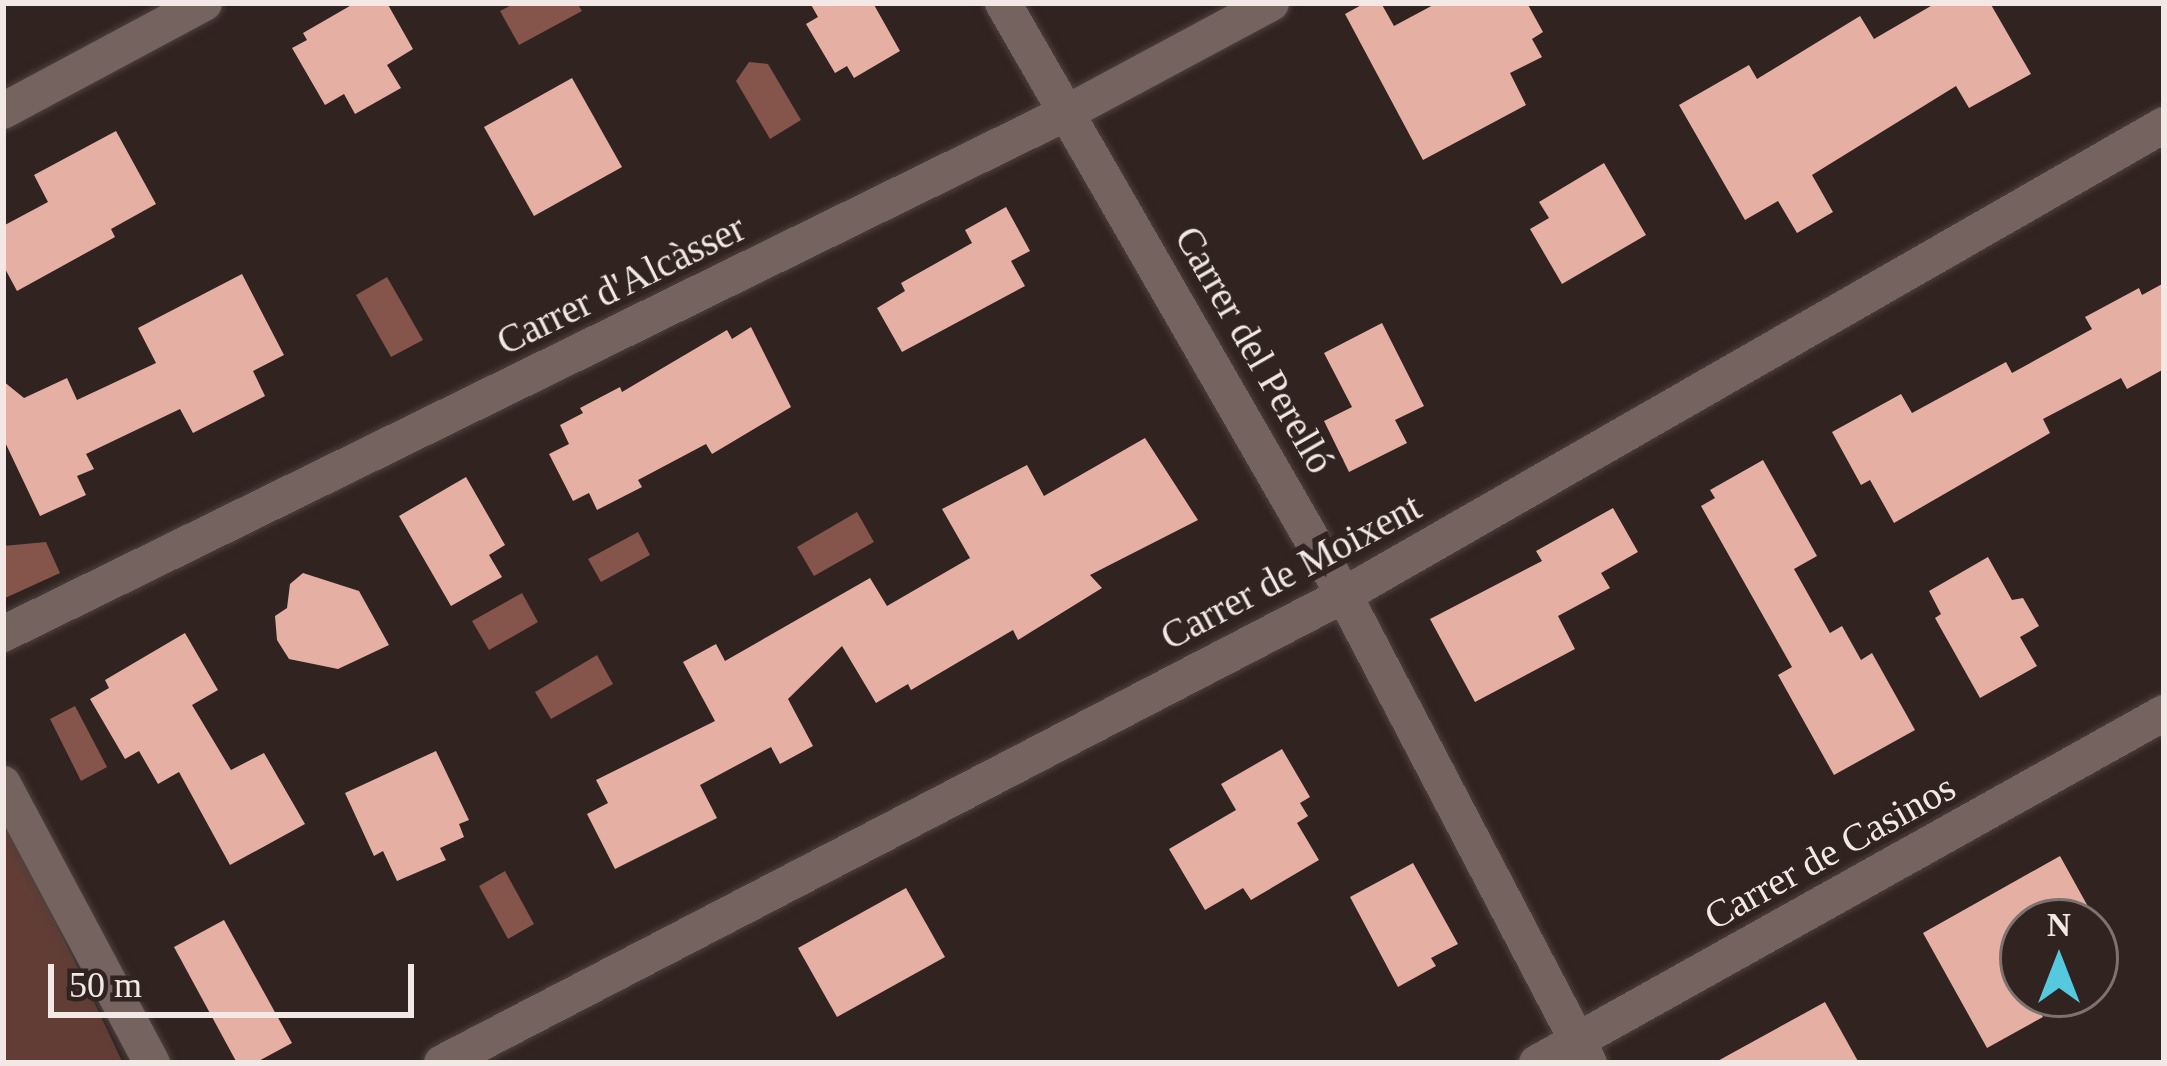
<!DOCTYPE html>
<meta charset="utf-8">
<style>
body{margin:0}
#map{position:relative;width:2167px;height:1066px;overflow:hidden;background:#312320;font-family:"Times New Roman",serif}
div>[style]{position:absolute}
.green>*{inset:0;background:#613d36}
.water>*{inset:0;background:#85544b}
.building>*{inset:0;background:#e6afa4}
.roads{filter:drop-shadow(0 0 3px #4d413e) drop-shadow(0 0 3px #4d413e)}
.minor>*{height:36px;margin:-18px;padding:0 18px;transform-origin:18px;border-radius:18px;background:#756360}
span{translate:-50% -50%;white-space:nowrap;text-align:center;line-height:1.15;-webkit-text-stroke:12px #312320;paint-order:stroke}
.street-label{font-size:39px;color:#f2e8e5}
.frame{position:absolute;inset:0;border:6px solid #f2e8e5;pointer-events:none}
.north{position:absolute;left:1999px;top:898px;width:120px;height:120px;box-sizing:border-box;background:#312320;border:3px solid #7e726f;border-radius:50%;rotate:0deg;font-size:33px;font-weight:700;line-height:48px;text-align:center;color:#f2e8e5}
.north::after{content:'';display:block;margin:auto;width:42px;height:54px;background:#55cadf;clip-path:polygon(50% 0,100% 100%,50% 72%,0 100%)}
.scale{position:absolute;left:48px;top:964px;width:366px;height:54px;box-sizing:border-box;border:6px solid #f2e8e5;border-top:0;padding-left:15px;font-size:36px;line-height:42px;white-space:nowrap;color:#f2e8e5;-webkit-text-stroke:9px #312320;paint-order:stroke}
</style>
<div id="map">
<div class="green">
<div style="clip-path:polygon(3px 810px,121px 1059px,123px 1063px,3px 1063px)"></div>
</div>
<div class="water">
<div style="clip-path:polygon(515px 3px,577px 3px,582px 11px,519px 45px,500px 11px)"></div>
<div style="clip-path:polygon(749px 62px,768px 64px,801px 120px,770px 139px,736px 81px)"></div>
<div style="clip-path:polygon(387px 277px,423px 340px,391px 357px,356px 295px)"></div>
<div style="clip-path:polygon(857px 512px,874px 542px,814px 576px,797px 547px)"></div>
<div style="clip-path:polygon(638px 532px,650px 555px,601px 582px,588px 559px)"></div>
<div style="clip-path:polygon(46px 542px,60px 573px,3px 599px,3px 546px)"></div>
<div style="clip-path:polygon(522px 593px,538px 622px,489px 650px,472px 621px)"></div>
<div style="clip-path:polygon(597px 655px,613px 684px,551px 719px,535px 692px)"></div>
<div style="clip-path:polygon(75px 706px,107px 767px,81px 781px,50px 719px)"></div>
<div style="clip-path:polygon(505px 871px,534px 924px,508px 939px,479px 886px)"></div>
</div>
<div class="building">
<div style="clip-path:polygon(355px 3px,387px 3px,413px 49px,387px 65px,401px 88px,355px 114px,344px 94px,325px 105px,292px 48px,307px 40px,303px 33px)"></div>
<div style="clip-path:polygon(810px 3px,873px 3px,900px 51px,854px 78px,847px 66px,835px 73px,806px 24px,818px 17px)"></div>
<div style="clip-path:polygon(1365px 3px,1381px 3px,1394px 26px,1437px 3px,1527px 3px,1543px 32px,1532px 39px,1542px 57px,1510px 73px,1526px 105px,1423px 160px,1345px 14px)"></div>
<div style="clip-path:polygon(1936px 3px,1990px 3px,2031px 74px,1969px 108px,1956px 86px,1812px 175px,1833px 212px,1797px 233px,1778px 201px,1745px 220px,1679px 105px,1749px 65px,1757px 79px,1860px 16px,1874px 39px)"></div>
<div style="clip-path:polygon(572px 78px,622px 167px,534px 216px,484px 127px)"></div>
<div style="clip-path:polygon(116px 131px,156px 204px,111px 229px,115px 237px,17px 291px,3px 265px,3px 226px,48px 202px,34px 175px)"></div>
<div style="clip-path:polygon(1604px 163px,1646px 235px,1562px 284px,1530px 229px,1549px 218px,1539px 202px)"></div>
<div style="clip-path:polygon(1006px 207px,1030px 251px,1011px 261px,1025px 286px,902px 352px,877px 308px,905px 291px,901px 283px,972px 243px,965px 230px)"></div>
<div style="clip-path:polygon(242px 274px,284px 355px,253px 371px,265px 396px,193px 433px,180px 409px,86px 454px,94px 469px,77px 476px,86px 495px,40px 516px,3px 438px,3px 381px,24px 398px,67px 378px,77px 400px,156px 363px,138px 328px)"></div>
<div style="clip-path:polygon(2164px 283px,2164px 369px,2127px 389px,2121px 378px,2043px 419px,2050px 433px,1894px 523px,1870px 480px,1861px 485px,1832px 432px,1901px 394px,1912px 413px,2006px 362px,2012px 373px,2092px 329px,2085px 317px,2139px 288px,2142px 295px)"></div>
<div style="clip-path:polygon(1382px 323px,1424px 406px,1395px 420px,1407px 443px,1349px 472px,1324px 421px,1352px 407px,1324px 353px)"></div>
<div style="clip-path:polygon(751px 327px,791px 407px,712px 454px,706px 444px,638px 480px,642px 487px,597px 510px,589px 493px,573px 501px,549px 454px,569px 444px,560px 425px,583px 413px,580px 408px,620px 387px,622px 392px,727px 330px,732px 339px)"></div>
<div style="clip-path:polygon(1145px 438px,1198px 520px,1090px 575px,1102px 588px,1018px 640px,1013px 630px,911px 690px,908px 684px,876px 703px,842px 646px,788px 699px,813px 746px,780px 764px,771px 747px,700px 785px,717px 818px,615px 869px,587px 814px,608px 803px,596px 780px,715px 721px,683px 662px,716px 644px,725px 661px,870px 578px,887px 606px,970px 558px,942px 509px,1027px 465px,1044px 496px)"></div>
<div style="clip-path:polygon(1763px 460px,1817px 556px,1794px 569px,1830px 633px,1842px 626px,1861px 660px,1872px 653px,1915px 730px,1834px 775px,1778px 675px,1792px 667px,1701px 506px,1715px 498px,1710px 490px)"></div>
<div style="clip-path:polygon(466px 477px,505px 545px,489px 555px,502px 577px,451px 606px,399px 516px)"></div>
<div style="clip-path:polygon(1613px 508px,1638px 552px,1601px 573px,1610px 588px,1558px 616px,1575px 649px,1475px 702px,1430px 619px,1542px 561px,1536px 551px)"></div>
<div style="clip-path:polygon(1988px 557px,2012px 600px,2023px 598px,2039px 626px,2020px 637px,2037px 666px,1980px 698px,1935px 618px,1941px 614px,1929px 591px)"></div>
<div style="clip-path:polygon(303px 573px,359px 591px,389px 645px,338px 669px,289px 659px,277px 640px,275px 616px,287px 608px,290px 584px)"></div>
<div style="clip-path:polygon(185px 633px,218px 690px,192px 705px,231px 770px,264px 753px,305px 824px,230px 865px,179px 772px,158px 784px,139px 751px,125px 759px,90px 699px,109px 688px,105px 680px)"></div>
<div style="clip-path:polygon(1282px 749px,1310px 797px,1300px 803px,1308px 816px,1297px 823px,1319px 860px,1251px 900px,1243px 888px,1205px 910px,1169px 849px,1236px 810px,1221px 784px)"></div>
<div style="clip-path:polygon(436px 751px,469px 820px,459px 824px,464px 837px,440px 848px,446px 860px,397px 881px,383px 851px,374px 856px,345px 793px)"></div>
<div style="clip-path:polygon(2060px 856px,2101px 930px,2095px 933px,2095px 922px,2023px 922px,2023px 994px,2030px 994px,2043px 1017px,1987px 1048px,1923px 933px)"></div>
<div style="clip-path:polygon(1413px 863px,1458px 944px,1431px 958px,1436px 966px,1398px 987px,1350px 897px)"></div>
<div style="clip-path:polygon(906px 888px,945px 957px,837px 1017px,798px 948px)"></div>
<div style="clip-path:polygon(224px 920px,292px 1043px,255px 1063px,237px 1063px,174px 947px)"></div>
<div style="clip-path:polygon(1825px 1002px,1859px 1063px,1714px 1063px)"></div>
</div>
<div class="roads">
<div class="minor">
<div style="left:1003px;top:3px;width:683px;rotate:60.06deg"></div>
<div style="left:1344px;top:595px;width:528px;rotate:62.37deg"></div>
<div style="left:3px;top:111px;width:228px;rotate:-28.2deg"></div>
<div style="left:3px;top:634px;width:1188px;rotate:-26.11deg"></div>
<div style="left:1070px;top:111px;width:228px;rotate:-28.2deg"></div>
<div style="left:3px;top:784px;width:316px;rotate:61.9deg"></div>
<div style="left:442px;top:1063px;width:1016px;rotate:-27.42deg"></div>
<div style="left:1344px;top:595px;width:945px;rotate:-29.82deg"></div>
<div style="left:1537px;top:1063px;width:718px;rotate:-29.17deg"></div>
</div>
</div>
<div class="street-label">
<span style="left:621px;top:285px;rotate:-26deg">Carrer d'Alcàsser</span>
<span style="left:1254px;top:350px;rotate:60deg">Carrer del Perelló</span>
<span style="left:1291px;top:572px;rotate:-28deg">Carrer de Moixent</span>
<span style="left:1830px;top:852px;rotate:-29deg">Carrer de Casinos</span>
</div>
<div class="frame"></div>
<div class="north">N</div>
<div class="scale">50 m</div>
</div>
